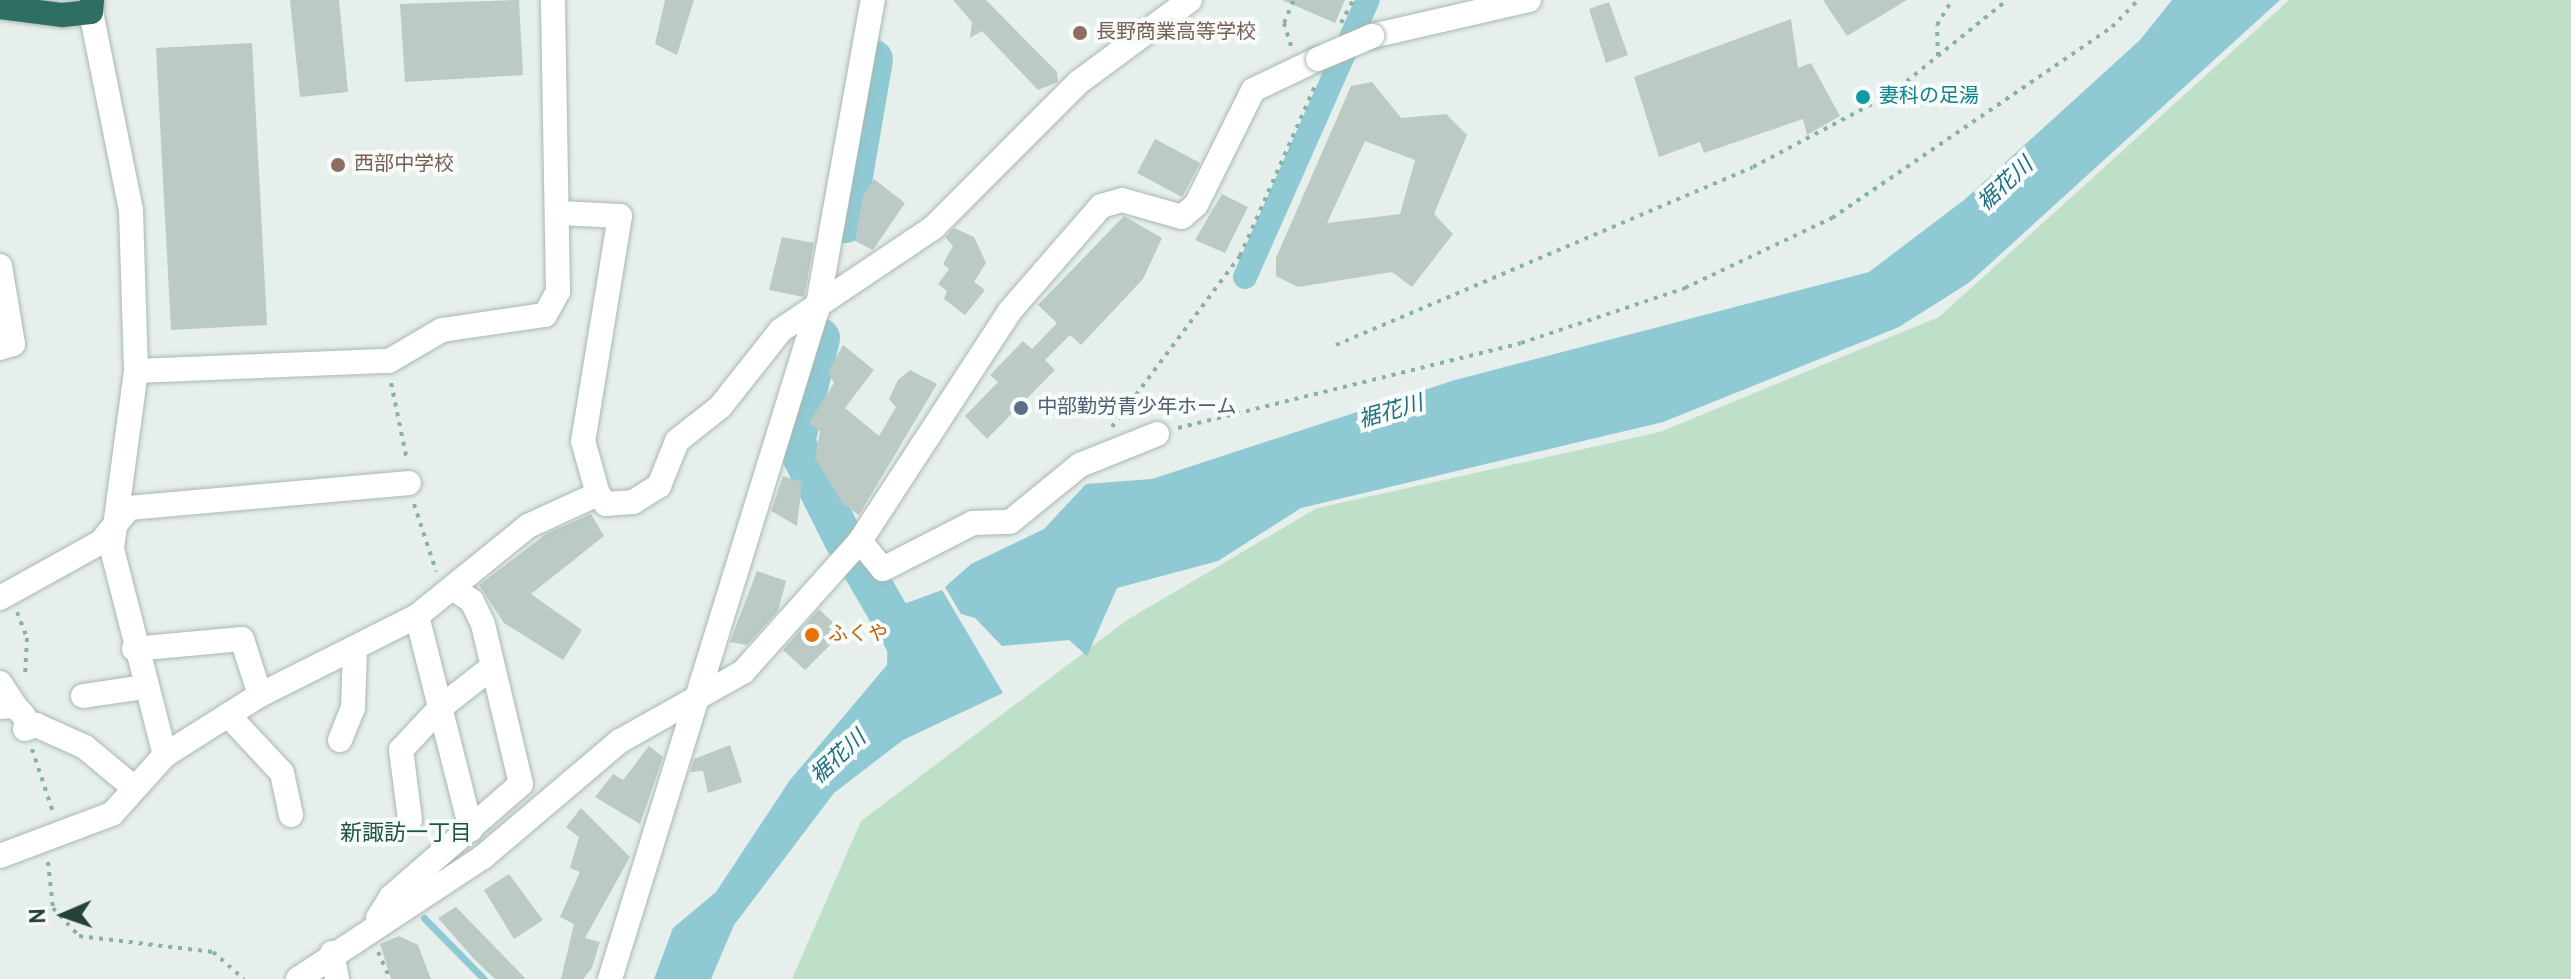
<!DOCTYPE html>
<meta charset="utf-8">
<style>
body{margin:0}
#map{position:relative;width:2571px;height:979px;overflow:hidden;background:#e6efeb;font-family:Overpass,"Noto Sans JP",sans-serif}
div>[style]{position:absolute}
.green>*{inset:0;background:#bfe0c8}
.water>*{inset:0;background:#8ec9d4}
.stream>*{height:7px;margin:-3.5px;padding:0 3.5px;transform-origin:3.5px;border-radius:3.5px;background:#8ec9d4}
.canal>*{height:24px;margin:-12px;padding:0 12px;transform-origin:12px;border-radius:12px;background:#8ec9d4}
.river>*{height:40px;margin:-20px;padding:0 20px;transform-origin:20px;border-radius:20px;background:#8ec9d4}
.building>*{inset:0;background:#bbcac4}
.path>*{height:4px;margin-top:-2px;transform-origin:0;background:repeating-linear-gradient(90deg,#86b3a5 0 4px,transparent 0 10px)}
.roads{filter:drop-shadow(0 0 2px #a8b8b2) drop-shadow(0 0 2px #a8b8b2)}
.minor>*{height:24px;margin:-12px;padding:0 12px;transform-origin:12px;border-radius:12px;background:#fff}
.highway>*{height:24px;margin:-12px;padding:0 12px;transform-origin:12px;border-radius:12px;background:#2f6f62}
.bridges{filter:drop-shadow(0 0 2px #a8b8b2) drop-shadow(0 0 2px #a8b8b2)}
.minor-bridge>*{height:24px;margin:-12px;padding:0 12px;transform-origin:12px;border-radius:12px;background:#fff}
.dots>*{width:22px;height:22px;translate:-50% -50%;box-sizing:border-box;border:4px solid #f7fbf9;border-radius:50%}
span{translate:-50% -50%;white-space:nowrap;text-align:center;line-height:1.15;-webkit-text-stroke:8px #f7fbf9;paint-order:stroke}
.education-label{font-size:20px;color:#785e54}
.left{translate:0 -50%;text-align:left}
.culture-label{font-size:20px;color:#0d838f}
.service-label{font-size:20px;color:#4e5e75}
.food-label{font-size:20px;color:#c56008}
.water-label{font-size:22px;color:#1c6f80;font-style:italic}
.neighbourhood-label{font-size:22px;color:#1f5548}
.north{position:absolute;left:24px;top:875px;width:80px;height:80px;-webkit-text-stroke:6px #f7fbf9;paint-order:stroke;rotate:268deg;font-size:22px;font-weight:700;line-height:32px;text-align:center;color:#24423a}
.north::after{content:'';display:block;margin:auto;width:28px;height:36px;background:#24423a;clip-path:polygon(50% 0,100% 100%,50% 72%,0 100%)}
</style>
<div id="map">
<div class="green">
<div style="clip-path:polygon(2289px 0,2571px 0,2571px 979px,792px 979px,861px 821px,1127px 620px,1317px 508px,1660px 432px,1939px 317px)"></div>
</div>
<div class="water">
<div style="clip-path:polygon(2172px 0,2280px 0,1970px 282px,1899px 327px,1663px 422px,1301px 508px,1218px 561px,1117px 588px,1087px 656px,1069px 640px,1002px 646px,975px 618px,961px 614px,945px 587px,971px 564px,1044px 529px,1086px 484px,1152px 479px,1455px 380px,1869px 272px,1964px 200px,2140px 40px)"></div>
<div style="clip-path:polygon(942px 590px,1003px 693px,903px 740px,834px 793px,734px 925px,711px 979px,654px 979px,673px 928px,716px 892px,790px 780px,887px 665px,888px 625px,904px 604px)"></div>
</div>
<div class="stream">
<div style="left:424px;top:918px;width:86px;rotate:45.5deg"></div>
</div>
<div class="canal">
<div style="left:1245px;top:277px;width:303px;rotate:-66.1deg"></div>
</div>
<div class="river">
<div style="left:845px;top:223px;width:166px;rotate:-80.3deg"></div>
<div style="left:820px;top:338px;width:107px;rotate:103.5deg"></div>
<div style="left:795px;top:442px;width:110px;rotate:63.4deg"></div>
<div style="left:857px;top:559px;width:124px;rotate:59.9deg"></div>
</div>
<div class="building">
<div style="clip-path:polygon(290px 0,339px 0,348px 92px,300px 97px)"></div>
<div style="clip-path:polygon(519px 0,523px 75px,405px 82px,400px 4px)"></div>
<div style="clip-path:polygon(665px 0,694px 0,677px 55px,655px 44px)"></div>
<div style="clip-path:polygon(953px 0,986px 0,1057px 72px,1058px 82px,1038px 90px,982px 31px,970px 38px,972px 22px)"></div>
<div style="clip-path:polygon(1282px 0,1345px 0,1335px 23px)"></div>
<div style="clip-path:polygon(1823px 0,1907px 0,1847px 36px)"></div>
<div style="clip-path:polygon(1609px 2px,1628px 55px,1606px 63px,1589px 9px)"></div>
<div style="clip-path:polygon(1791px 19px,1798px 68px,1811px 63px,1840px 116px,1807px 135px,1803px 119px,1704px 153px,1700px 142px,1659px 157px,1634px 77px)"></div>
<div style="clip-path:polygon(252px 43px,267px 325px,171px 330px,156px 48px)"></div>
<div style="clip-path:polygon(evenodd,1372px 82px,1401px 118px,1446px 114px,1467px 135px,1434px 214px,1453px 234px,1412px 287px,1392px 272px,1298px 287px,1276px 276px,1276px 258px,1351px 86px,1372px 82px,1365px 141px,1415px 160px,1400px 214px,1327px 223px,1365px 141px)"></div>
<div style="clip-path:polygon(1155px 139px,1200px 163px,1182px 197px,1137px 173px)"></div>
<div style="clip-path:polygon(874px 179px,905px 203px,873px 250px,855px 241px,863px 195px)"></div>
<div style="clip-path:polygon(1222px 194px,1248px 207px,1225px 253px,1195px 240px)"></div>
<div style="clip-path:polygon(1124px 216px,1162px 238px,1143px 279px,1081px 345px,1070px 335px,1045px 360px,1055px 370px,987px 439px,965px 416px,998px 382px,990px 375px,1023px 341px,1032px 349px,1057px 323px,1038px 305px)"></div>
<div style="clip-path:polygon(954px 228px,974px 237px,986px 263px,974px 282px,985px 290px,965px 315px,944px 299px,947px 291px,938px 284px,949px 269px,943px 264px,953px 246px,945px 237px)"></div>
<div style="clip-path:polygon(782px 237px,814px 243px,804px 297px,769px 290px)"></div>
<div style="clip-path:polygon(843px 345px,874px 370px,845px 408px,879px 436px,896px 407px,889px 399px,898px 380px,910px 370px,937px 384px,859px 515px,843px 504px,815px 458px,820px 431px,809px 423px,834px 383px,828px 372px)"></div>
<div style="clip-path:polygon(783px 476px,802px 482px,797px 526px,771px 511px)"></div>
<div style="clip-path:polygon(591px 514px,604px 536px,531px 594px,582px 630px,563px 660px,504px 623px,479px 585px,546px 534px)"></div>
<div style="clip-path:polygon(757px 571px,786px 581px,778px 611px,747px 645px,730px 642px)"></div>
<div style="clip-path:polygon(819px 609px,843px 632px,805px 670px,783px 650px)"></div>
<div style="clip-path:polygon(730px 745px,742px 782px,708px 793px,703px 771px,690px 772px,694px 759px)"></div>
<div style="clip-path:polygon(649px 746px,663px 757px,640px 824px,595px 797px,613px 774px,623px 780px)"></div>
<div style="clip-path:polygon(581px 808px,630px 857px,585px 938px,600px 942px,592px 968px,583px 979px,561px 979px,574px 924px,560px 917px,580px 872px,570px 868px,579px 837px,566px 827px)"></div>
<div style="clip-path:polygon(509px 874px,543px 920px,514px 939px,484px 890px)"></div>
<div style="clip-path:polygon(456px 907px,526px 979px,495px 979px,474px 959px,438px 918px)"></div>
<div style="clip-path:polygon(399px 936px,418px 945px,431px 979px,391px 979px,380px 944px)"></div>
</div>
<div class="path">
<div style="left:1341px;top:23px;width:26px;rotate:-62deg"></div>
<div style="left:1291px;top:46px;width:24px;rotate:-107deg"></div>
<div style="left:1284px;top:23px;width:25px;rotate:-67deg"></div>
<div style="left:1938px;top:56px;width:31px;rotate:-92deg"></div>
<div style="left:1937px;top:25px;width:29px;rotate:-59deg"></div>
<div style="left:1336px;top:345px;width:453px;rotate:-23.1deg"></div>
<div style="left:1753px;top:167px;width:156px;rotate:-27.9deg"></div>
<div style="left:1891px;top:94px;width:149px;rotate:-39deg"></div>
<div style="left:391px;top:383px;width:79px;rotate:78.3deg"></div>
<div style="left:1112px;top:427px;width:214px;rotate:-53.2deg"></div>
<div style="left:1240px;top:256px;width:186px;rotate:-66.2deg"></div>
<div style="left:1178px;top:428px;width:353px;rotate:-13.9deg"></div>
<div style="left:1521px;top:343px;width:173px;rotate:-18.5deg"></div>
<div style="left:1685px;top:288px;width:163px;rotate:-25.5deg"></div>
<div style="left:1832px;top:218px;width:339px;rotate:-34.3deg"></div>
<div style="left:2112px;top:27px;width:37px;rotate:-46deg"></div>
<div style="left:414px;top:504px;width:71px;rotate:71.8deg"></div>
<div style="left:17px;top:612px;width:28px;rotate:69deg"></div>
<div style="left:27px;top:638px;width:39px;rotate:93deg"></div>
<div style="left:32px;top:749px;width:66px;rotate:71.6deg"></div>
<div style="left:48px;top:862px;width:46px;rotate:83.8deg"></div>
<div style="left:53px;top:908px;width:38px;rotate:47deg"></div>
<div style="left:79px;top:936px;width:135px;rotate:6.8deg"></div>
<div style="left:213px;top:952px;width:41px;rotate:41.1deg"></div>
<div style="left:378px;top:952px;width:30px;rotate:66deg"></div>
</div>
<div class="roads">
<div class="minor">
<div style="left:91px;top:12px;width:203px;rotate:78.6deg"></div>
<div style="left:131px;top:211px;width:160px;rotate:88.2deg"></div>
<div style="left:136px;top:371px;width:180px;rotate:97.7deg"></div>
<div style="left:112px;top:549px;width:213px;rotate:75.6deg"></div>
<div style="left:1372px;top:36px;width:161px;rotate:-12.9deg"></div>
<div style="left:559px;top:213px;width:61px;rotate:2.8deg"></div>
<div style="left:620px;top:216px;width:228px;rotate:99.3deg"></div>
<div style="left:583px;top:441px;width:55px;rotate:74.2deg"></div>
<div style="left:0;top:266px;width:79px;rotate:80.5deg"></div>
<div style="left:13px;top:344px;width:14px;rotate:163deg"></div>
<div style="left:136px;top:371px;width:253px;rotate:-2.3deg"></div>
<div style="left:389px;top:361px;width:61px;rotate:-30.3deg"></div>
<div style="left:442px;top:330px;width:104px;rotate:-8.3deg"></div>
<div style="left:545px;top:315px;width:26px;rotate:-61deg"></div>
<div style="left:558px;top:292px;width:292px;rotate:-91deg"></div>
<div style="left:860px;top:541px;width:36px;rotate:51deg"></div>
<div style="left:883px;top:569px;width:101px;rotate:-27.1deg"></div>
<div style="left:973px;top:523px;width:37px;rotate:-2deg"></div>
<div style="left:1010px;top:522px;width:90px;rotate:-39.2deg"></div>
<div style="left:1080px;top:465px;width:83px;rotate:-21.9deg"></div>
<div style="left:0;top:598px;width:115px;rotate:-29deg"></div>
<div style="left:101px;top:542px;width:44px;rotate:-50.5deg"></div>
<div style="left:129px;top:508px;width:281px;rotate:-5.1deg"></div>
<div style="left:417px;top:616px;width:220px;rotate:75.8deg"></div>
<div style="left:134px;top:649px;width:108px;rotate:-5.3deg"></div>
<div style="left:242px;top:639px;width:59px;rotate:72.2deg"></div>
<div style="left:0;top:683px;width:27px;rotate:57deg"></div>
<div style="left:83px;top:696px;width:63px;rotate:-8.3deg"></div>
<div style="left:0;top:707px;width:15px;rotate:-4deg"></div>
<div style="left:15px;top:706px;width:13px;rotate:48deg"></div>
<div style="left:228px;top:715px;width:79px;rotate:47deg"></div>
<div style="left:282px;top:773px;width:43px;rotate:77.9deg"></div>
<div style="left:25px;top:729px;width:12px;rotate:-20deg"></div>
<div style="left:36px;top:725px;width:54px;rotate:24.2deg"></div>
<div style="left:85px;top:747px;width:64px;rotate:39.9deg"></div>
<div style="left:340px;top:740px;width:35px;rotate:-68deg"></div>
<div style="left:353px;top:708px;width:58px;rotate:-88deg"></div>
<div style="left:410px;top:820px;width:71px;rotate:-97.3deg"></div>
<div style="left:401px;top:750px;width:59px;rotate:-47.1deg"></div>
<div style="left:441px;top:707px;width:63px;rotate:-38deg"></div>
<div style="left:0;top:856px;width:120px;rotate:-20.6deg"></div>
<div style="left:112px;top:814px;width:79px;rotate:-48.1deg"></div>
<div style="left:165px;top:755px;width:112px;rotate:-32.3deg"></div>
<div style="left:260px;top:695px;width:176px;rotate:-26.7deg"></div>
<div style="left:417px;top:616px;width:143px;rotate:-39deg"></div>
<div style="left:528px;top:526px;width:77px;rotate:-24.6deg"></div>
<div style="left:598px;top:494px;width:13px;rotate:51deg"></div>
<div style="left:606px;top:504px;width:27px;rotate:-4deg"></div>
<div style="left:633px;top:502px;width:31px;rotate:-32deg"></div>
<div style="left:659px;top:486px;width:48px;rotate:-68.2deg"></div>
<div style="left:677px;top:441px;width:55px;rotate:-38.3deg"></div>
<div style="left:720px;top:407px;width:98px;rotate:-51.6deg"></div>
<div style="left:781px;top:330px;width:183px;rotate:-33.9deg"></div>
<div style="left:933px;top:228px;width:206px;rotate:-45deg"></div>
<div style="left:1079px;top:82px;width:138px;rotate:-36.5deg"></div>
<div style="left:378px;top:918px;width:25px;rotate:-58deg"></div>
<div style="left:391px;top:897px;width:172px;rotate:-41deg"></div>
<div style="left:521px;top:784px;width:164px;rotate:-103.4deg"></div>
<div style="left:483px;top:624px;width:25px;rotate:-116deg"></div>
<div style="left:472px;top:601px;width:22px;rotate:-146deg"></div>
<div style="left:332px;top:953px;width:26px;rotate:79deg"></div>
<div style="left:298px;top:979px;width:222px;rotate:-33.4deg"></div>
<div style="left:483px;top:857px;width:180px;rotate:-40.3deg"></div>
<div style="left:620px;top:741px;width:141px;rotate:-29.3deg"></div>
<div style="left:743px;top:672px;width:176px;rotate:-48.2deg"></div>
<div style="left:860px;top:541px;width:273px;rotate:-56.9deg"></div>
<div style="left:1009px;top:312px;width:140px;rotate:-49deg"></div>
<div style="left:1101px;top:206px;width:22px;rotate:-16deg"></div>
<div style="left:1122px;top:200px;width:62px;rotate:15.8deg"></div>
<div style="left:1182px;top:217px;width:18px;rotate:-41deg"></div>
<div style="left:1196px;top:205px;width:128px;rotate:-63.6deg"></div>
<div style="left:1253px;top:90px;width:72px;rotate:-25.5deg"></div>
<div style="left:610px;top:979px;width:700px;rotate:-72.81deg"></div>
<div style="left:817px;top:310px;width:315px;rotate:-79.8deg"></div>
</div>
<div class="highway">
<div style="left:0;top:7px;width:63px;rotate:7.4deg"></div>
<div style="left:62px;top:15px;width:29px;rotate:-6deg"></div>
<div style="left:91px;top:12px;width:12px;rotate:-85deg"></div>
</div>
</div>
<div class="bridges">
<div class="minor-bridge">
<div style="left:1318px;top:59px;width:59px;rotate:-23.1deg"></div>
</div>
</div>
<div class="dots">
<div style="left:1080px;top:33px;background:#8d6e63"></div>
<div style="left:1863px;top:97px;background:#0f9aa8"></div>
<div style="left:338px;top:165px;background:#8d6e63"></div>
<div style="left:1021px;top:408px;background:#5c6f8a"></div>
<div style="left:812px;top:635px;background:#e8710a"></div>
</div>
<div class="education-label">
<span class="left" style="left:1096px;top:33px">長野商業高等学校</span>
<span class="left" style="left:354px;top:165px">西部中学校</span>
</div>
<div class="culture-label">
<span class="left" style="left:1879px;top:97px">妻科の足湯</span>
</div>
<div class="service-label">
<span class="left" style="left:1037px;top:408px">中部勤労青少年ホーム</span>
</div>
<div class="food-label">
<span class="left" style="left:828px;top:635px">ふくや</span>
</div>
<div class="water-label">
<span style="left:2006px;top:185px;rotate:-43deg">裾花川</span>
<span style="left:1391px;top:413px;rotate:-16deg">裾花川</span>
<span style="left:839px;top:758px;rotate:-43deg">裾花川</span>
</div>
<div class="neighbourhood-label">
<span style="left:406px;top:835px">新諏訪一丁目</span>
</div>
<div class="north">N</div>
</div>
